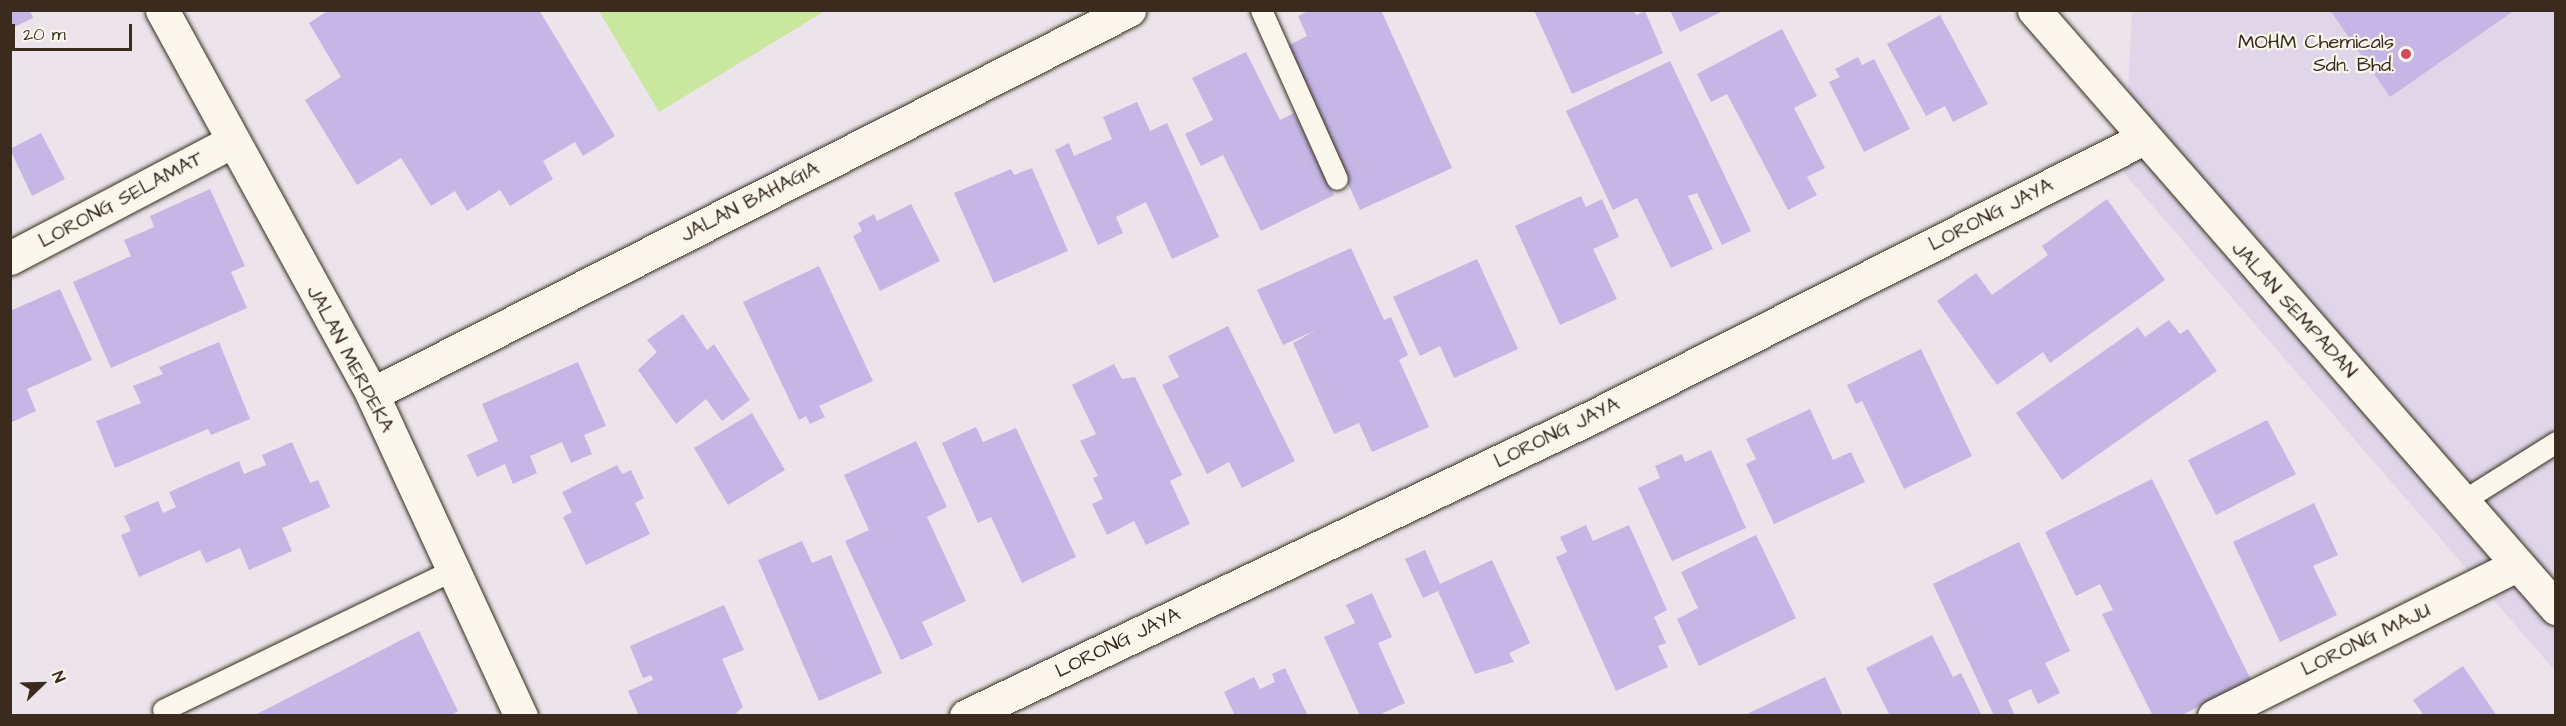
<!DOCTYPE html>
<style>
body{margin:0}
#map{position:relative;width:2566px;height:726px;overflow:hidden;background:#ebe4ea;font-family:"Architects Daughter",sans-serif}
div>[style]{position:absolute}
.built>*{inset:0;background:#e0d6e9}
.green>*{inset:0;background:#c9e79f}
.building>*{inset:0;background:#c6b6e6}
.roads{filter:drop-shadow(0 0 2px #3b2a1e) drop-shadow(0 0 2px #3b2a1e)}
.lane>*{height:21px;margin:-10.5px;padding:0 10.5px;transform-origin:10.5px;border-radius:10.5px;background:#fbf7ec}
.street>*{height:33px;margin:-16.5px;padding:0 16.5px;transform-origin:16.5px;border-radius:16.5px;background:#fbf7ec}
.secondary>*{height:33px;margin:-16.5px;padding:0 16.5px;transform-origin:16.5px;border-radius:16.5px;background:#fbf7ec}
.dots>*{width:16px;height:16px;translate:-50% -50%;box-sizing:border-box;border:3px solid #fbf7ec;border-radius:50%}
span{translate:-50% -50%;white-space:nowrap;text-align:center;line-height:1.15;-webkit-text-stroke:4.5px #fbf7ec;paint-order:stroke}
.poi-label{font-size:20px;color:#3b2a1e}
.right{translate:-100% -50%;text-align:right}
.street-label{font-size:20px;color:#3b2a1e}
.frame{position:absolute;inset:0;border:12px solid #3b2a1e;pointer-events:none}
.north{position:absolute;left:12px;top:654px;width:60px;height:60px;-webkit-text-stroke:4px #fbf7ec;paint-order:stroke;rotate:67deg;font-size:16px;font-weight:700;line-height:24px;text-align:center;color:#3b2a1e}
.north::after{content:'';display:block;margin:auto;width:21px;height:27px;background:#3b2a1e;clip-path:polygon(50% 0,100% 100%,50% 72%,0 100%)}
.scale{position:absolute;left:12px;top:24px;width:120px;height:27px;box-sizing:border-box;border:3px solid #3b2a1e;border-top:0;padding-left:8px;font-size:18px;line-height:21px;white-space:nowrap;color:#3b2a1e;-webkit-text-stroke:4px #fbf7ec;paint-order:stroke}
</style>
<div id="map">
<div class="built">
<div style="clip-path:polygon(2132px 11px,2555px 11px,2555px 671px,2124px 173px)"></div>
</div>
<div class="green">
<div style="clip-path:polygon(599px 11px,825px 11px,659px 112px)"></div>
</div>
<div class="building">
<div style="clip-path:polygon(10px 10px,30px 10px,33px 18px,10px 29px)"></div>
<div style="clip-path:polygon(329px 10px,539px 10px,615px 136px,583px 156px,575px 142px,543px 161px,553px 179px,510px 206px,500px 190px,467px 211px,455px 191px,431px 206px,401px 158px,357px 185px,305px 100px,341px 77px,309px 23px)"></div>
<div style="clip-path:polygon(1310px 10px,1381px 10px,1452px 168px,1360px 210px,1285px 47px,1307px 36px,1298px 16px)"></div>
<div style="clip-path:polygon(1534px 10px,1634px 10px,1636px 15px,1645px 11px,1663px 53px,1572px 94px)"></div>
<div style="clip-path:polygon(1670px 10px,1725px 10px,1680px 32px)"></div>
<div style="clip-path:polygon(2330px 10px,2515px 10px,2390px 97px)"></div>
<div style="clip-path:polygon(1940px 15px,1988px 104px,1953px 122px,1945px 106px,1926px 116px,1887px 44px)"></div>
<div style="clip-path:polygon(1782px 29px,1817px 96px,1794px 108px,1825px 168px,1807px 177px,1817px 195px,1788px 210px,1727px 94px,1711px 102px,1697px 74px)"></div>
<div style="clip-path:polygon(1246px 52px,1280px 120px,1294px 113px,1334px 195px,1261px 231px,1223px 155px,1201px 166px,1185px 134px,1213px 120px,1192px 78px)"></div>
<div style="clip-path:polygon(1858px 57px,1862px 65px,1874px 59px,1910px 129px,1864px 152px,1829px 82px,1840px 77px,1835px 69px)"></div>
<div style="clip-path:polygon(1670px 61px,1751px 231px,1722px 245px,1697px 193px,1688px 196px,1713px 249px,1671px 268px,1637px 198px,1613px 210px,1566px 111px)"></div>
<div style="clip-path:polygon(1137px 102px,1150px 131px,1167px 123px,1219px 237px,1172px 259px,1146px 202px,1116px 217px,1123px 233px,1098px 245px,1055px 150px,1069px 143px,1074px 156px,1112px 139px,1103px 117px)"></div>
<div style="clip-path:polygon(41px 133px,65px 179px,32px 196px,10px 149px)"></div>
<div style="clip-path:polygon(1032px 168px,1068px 251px,994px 283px,954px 193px,1011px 169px,1014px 175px)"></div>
<div style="clip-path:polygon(210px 189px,245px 266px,231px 272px,247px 308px,111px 368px,73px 282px,131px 256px,124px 240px,154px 227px,150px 216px)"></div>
<div style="clip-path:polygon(1581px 196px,1586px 207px,1602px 199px,1619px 237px,1593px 249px,1617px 299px,1560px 325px,1515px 226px)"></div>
<div style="clip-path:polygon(2107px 199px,2165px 280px,2050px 363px,2043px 352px,1997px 385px,1937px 301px,1976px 273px,1992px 295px,2048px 255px,2042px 246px)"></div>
<div style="clip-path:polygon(911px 204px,940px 261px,880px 291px,853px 236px,862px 231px,858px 223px,874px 214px,877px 221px)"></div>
<div style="clip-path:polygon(1351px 248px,1384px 320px,1391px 317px,1408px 355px,1399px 360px,1429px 427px,1372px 452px,1359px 423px,1334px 434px,1293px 343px,1316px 330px,1283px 345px,1257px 290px)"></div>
<div style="clip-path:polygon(1477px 259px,1518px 349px,1454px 378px,1440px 346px,1420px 356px,1393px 297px)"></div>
<div style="clip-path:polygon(819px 266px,873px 381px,819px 406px,825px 417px,810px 424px,806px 416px,799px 420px,743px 302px)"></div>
<div style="clip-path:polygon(60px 289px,92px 360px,27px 389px,36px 411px,10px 423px,10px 311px)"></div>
<div style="clip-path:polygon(683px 314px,707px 350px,714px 344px,750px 400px,722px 421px,706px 399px,676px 424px,638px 370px,657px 352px,647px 340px)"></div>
<div style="clip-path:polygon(2169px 320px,2180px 334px,2188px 329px,2217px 371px,2062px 480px,2016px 413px,2138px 327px,2145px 337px)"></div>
<div style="clip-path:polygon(1228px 326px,1295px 461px,1242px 488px,1229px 462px,1207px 474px,1162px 385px,1179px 377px,1168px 356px)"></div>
<div style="clip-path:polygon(219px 342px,250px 419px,211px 435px,208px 429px,115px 468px,96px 421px,141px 403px,133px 386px,163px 374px,159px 367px)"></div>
<div style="clip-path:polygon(1921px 349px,1972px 456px,1904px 489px,1862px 401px,1856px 404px,1847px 385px)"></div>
<div style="clip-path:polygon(578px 362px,606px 426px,584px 435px,592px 454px,571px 463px,562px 442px,530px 456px,537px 473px,513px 484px,505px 464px,477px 477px,467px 455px,498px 441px,482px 404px)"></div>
<div style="clip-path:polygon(1114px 364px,1122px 379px,1135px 377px,1182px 475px,1170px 481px,1190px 524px,1146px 545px,1134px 521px,1107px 535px,1092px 504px,1103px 499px,1093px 478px,1098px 476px,1080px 441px,1096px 434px,1072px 385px)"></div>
<div style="clip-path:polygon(1810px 409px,1833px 460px,1851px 452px,1865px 482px,1774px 524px,1746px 464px,1756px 459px,1746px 439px)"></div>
<div style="clip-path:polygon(752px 413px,785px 470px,728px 505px,694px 448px)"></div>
<div style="clip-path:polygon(2267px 420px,2296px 474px,2216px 515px,2188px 460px)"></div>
<div style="clip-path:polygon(976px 427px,983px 442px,1016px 428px,1076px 557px,1022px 583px,991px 517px,978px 523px,942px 443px)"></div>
<div style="clip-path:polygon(916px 441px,947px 507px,927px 517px,966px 601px,922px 622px,933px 645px,901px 660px,845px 541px,869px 530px,844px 475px)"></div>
<div style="clip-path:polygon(292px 442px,310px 483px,318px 480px,330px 507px,282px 528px,292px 551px,249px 570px,240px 548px,206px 563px,200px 550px,139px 577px,121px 535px,131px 531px,124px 516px,158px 501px,163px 513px,176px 507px,169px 492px,239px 461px,244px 474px,266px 465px,262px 455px)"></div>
<div style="clip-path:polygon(1711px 450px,1746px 528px,1672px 561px,1638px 488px,1660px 478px,1655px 466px,1682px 454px,1685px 462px)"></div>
<div style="clip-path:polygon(617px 465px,622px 474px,631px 470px,644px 498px,635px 503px,650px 534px,586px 565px,563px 517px,572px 512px,562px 492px)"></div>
<div style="clip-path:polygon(2152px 479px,2251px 680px,2180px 716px,2153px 716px,2102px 614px,2113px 610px,2100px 584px,2076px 596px,2045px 532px)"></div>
<div style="clip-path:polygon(2314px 503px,2338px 555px,2313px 566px,2337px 615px,2280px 642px,2233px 542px)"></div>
<div style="clip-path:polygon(1586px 525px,1593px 541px,1629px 525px,1667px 610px,1654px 617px,1666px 643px,1658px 646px,1668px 667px,1616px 691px,1556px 557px,1567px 552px,1560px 537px)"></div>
<div style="clip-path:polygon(1756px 535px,1796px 618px,1699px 666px,1677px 619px,1698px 608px,1681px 572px)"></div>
<div style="clip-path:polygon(802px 541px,812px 563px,831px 555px,882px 673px,819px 701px,758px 560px)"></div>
<div style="clip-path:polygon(2019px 542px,2070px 651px,2045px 663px,2060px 693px,2038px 704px,2031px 689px,2008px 700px,2015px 716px,1994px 716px,1933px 584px)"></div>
<div style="clip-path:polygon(1425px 550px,1440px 584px,1492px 560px,1530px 643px,1509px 653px,1514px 662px,1475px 674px,1438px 591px,1423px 598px,1405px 559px)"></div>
<div style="clip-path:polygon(1372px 593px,1392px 637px,1378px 643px,1405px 703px,1377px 716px,1360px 716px,1324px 637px,1355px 623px,1346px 605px)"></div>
<div style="clip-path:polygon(724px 605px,744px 650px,722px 659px,743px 707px,733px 716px,639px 716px,628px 691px,653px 680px,651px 675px,643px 678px,630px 646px)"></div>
<div style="clip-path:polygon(419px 631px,458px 711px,450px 716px,253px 716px)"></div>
<div style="clip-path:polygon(1932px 635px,1953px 677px,1961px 673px,1982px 716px,1890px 716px,1866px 668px)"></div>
<div style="clip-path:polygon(2463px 666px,2497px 716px,2424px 716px,2413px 700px)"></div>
<div style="clip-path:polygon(1285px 668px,1308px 716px,1235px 716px,1224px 692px,1254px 677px,1260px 689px,1275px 682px,1272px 674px)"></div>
<div style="clip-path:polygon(1825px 677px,1843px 716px,1747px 716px,1747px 714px)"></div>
</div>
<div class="roads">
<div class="lane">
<div style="left:1261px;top:10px;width:185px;rotate:65.8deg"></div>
<div style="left:2464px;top:500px;width:109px;rotate:-32.2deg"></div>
<div style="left:163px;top:710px;width:321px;rotate:-25.8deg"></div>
</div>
<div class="street">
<div style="left:10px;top:258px;width:250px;rotate:-27.7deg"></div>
<div style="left:966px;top:716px;width:696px;rotate:-25.53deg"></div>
<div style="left:1594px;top:416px;width:614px;rotate:-26.82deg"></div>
<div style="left:2214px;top:716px;width:339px;rotate:-26.5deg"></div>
</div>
<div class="secondary">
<div style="left:162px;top:10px;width:438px;rotate:61.3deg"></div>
<div style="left:372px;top:394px;width:355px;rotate:65.2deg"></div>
<div style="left:2034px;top:10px;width:794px;rotate:48.88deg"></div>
<div style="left:372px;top:394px;width:849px;rotate:-26.9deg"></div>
</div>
</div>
<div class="dots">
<div style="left:2406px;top:54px;background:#d1495b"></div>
</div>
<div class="poi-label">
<span class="right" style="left:2394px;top:54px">MOHM Chemicals<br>Sdn. Bhd.</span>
</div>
<div class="street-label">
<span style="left:121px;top:200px;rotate:-28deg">LORONG SELAMAT</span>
<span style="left:750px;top:202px;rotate:-27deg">JALAN BAHAGIA</span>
<span style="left:1991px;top:215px;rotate:-27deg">LORONG JAYA</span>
<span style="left:2294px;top:310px;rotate:48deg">JALAN SEMPADAN</span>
<span style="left:350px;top:359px;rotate:62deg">JALAN MERDEKA</span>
<span style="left:1557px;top:433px;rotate:-26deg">LORONG JAYA</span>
<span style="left:2366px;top:640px;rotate:-26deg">LORONG MAJU</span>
<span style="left:1118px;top:643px;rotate:-26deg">LORONG JAYA</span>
</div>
<div class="frame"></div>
<div class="north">N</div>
<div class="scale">20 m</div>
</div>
